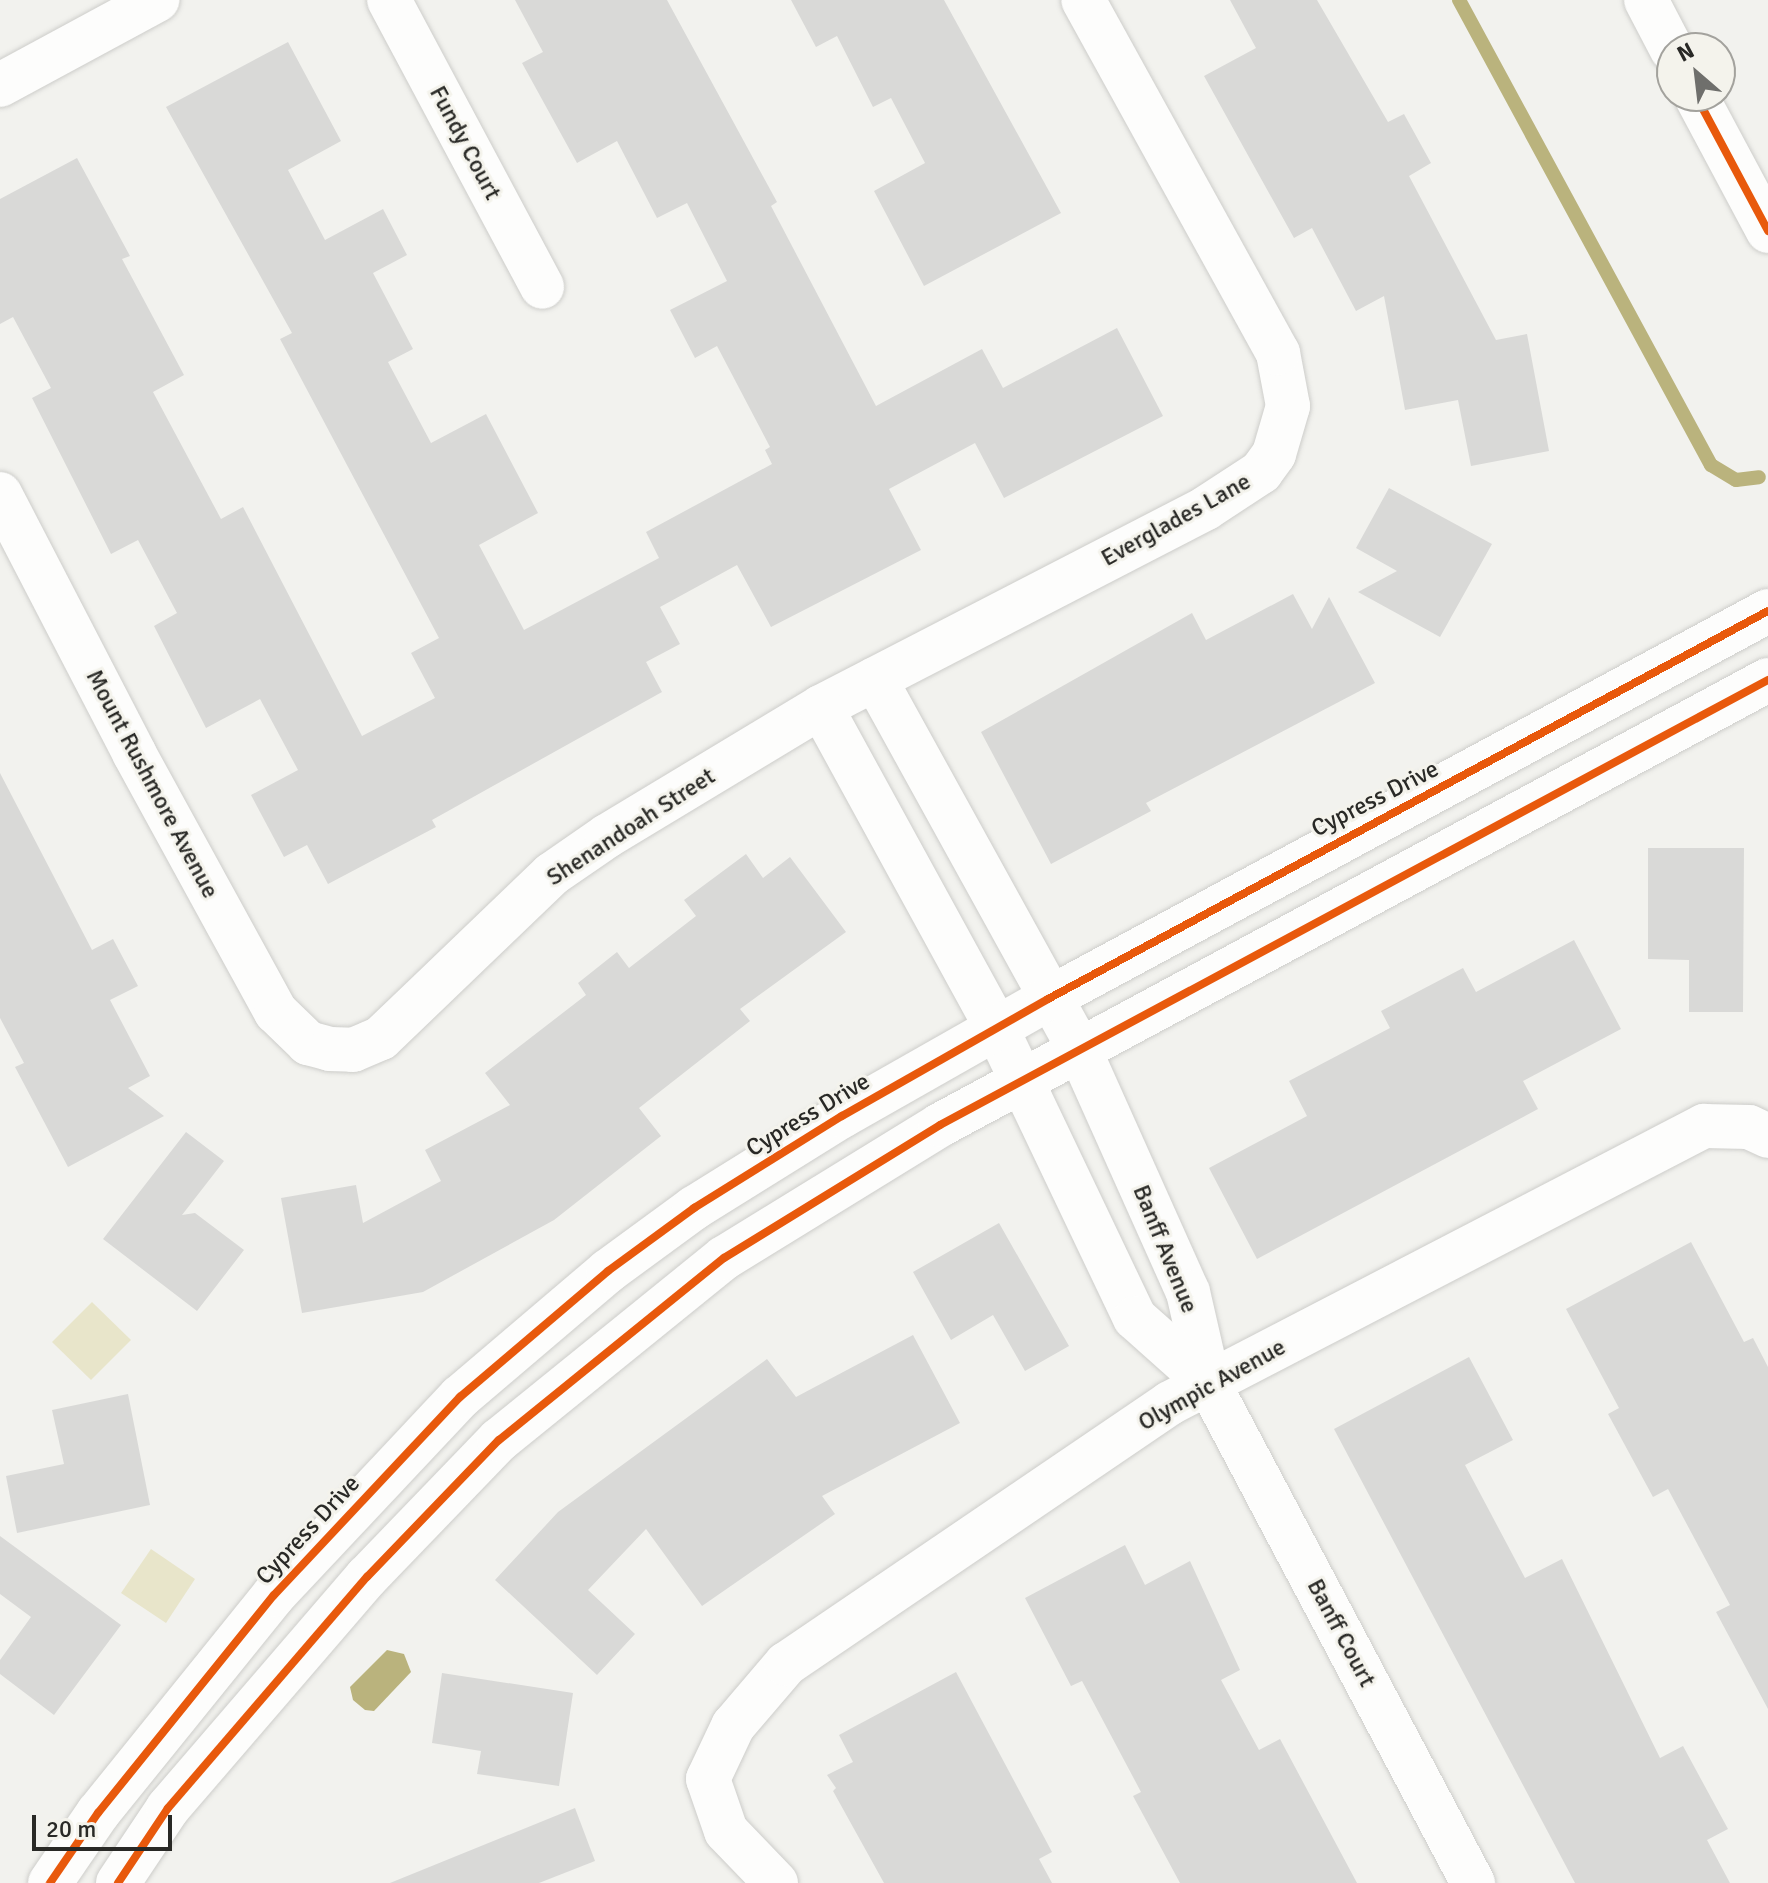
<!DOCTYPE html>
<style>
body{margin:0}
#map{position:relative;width:1768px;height:1883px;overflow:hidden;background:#f2f2ee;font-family:Signika,sans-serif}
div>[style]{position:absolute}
.green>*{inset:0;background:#e8e5ca}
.water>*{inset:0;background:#bab37d}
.stream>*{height:14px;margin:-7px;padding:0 7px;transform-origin:7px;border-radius:7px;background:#bab37d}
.building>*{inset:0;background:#d9d9d7}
.roads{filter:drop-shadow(0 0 2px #cdcdca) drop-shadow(0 0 2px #cdcdca)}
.minor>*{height:44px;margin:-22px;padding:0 22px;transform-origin:22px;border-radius:22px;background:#fdfdfc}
.tertiary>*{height:44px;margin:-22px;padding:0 22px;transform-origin:22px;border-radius:22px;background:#fdfdfc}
.primary>*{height:44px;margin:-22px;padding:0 22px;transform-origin:22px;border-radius:22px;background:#fdfdfc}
.cycleway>*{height:8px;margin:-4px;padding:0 4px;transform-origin:4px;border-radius:4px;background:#e8590c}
span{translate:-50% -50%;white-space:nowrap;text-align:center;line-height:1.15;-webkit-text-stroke:6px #f4f3ec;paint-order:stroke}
.street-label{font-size:24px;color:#292926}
.north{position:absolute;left:1656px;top:32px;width:80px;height:80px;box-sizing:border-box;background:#f4f3ec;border:2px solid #a3a29d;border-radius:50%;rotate:332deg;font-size:22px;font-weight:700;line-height:32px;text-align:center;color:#292926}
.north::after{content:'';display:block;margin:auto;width:28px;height:36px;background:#6f6f6c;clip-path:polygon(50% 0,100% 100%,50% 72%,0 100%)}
.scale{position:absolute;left:32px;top:1815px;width:140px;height:36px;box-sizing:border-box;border:4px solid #292926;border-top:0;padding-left:10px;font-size:24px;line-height:28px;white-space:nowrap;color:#292926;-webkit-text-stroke:6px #f4f3ec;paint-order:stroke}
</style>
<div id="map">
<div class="green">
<div style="clip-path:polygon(92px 1302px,131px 1340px,91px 1380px,52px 1342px)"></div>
<div style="clip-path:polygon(151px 1549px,195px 1579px,166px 1623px,121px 1593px)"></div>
</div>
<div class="water">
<div style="clip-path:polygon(387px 1650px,404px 1654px,411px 1672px,374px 1711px,365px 1710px,353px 1700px,350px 1687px)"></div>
</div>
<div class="stream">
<div style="left:1459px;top:0;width:529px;rotate:61.55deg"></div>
<div style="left:1711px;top:465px;width:29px;rotate:31deg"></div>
<div style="left:1736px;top:480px;width:23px;rotate:-7deg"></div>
</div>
<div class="building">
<div style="clip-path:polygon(515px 0,667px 0,777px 202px,771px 206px,876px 406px,982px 349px,1003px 388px,1117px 328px,1163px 416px,1004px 498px,975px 443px,889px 489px,921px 550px,771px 627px,737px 565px,660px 607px,680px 644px,646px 662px,662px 692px,432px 820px,436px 827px,328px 884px,307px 845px,284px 857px,251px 795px,298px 770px,260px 699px,206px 728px,154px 626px,177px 613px,138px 540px,111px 554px,32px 398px,51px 388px,13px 317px,0 324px,0 199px,77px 158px,130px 256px,122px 259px,184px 375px,153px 392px,221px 519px,243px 507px,362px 736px,435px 698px,411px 653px,439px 638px,280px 339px,292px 333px,166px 107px,288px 42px,341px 141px,288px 170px,325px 240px,383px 209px,407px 255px,373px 273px,413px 349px,388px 362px,431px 443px,486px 414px,538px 513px,479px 545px,524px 630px,659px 558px,646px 532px,772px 464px,765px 450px,770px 447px,717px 346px,695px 358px,670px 310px,727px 281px,687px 203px,657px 218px,617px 141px,577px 163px,522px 63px,543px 52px)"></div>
<div style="clip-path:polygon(791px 0,944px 0,1061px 213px,924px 286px,874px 191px,925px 163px,891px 98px,873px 107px,837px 36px,816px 47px)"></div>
<div style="clip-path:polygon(1230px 0,1317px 0,1388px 122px,1404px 114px,1431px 163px,1409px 176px,1496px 340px,1527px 334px,1549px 451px,1471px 466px,1458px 400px,1405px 410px,1384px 296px,1356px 311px,1312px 228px,1294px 238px,1204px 76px,1256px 48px)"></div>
<div style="clip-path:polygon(1389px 488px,1492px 544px,1440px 637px,1358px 592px,1397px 571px,1356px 548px)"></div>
<div style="clip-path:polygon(1293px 594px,1312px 629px,1329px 597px,1375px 683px,1146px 803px,1151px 811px,1051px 864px,981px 732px,1192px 613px,1206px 640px)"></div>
<div style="clip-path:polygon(0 773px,92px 950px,113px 939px,138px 986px,110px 1000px,150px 1076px,128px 1088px,164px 1116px,68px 1167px,15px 1067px,24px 1063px,0 1018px)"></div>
<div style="clip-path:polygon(1648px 848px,1744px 848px,1743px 1012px,1689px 1012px,1689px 960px,1648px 959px)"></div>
<div style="clip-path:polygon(746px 854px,763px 878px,790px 857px,846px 932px,740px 1009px,750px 1021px,639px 1108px,661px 1136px,554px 1220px,423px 1292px,302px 1313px,281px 1198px,356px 1185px,363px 1223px,441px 1181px,425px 1150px,510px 1105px,485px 1073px,586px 995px,578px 983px,617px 952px,629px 968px,696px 916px,684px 900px)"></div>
<div style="clip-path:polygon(1574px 940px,1621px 1029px,1523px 1081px,1538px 1109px,1257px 1259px,1209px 1168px,1307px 1116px,1289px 1081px,1390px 1028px,1381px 1011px,1463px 968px,1476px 992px)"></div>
<div style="clip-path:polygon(186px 1132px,224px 1161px,182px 1215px,195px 1213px,244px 1250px,197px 1311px,103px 1239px)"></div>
<div style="clip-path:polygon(999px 1223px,1069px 1346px,1025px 1371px,993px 1315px,951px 1340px,913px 1272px)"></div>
<div style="clip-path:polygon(1691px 1242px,1744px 1342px,1753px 1338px,1768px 1367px,1768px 1709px,1716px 1612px,1730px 1605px,1668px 1489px,1653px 1497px,1608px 1414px,1619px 1408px,1566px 1309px)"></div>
<div style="clip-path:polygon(913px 1335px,960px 1423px,822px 1496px,835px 1514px,702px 1606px,646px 1529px,588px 1590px,635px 1634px,597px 1675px,495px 1580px,558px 1512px,767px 1359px,796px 1397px)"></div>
<div style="clip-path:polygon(1469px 1357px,1513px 1440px,1465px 1465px,1525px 1578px,1562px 1559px,1660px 1758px,1683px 1746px,1728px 1829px,1707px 1840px,1730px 1883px,1575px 1883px,1334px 1429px)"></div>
<div style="clip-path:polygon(128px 1394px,150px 1505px,17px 1533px,6px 1476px,64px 1464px,52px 1410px)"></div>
<div style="clip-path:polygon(0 1536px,121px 1625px,54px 1715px,0 1674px,0 1660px,31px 1617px,0 1594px)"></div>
<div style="clip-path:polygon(1125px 1545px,1145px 1585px,1190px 1561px,1240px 1670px,1221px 1680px,1259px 1750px,1280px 1739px,1357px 1883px,1180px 1883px,1133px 1796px,1141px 1792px,1082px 1681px,1071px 1686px,1025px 1598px)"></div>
<div style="clip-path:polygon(956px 1672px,1052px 1852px,1039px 1859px,1052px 1883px,884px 1883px,833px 1791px,836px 1788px,827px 1775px,853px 1762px,839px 1735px)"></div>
<div style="clip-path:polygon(442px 1673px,573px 1693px,559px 1786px,477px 1774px,481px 1751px,432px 1743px)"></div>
<div style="clip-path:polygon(575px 1808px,595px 1861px,539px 1883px,390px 1883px)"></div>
</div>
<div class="roads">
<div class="minor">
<div style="left:389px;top:0;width:325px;rotate:61.9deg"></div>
<div style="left:0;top:85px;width:179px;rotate:-28.4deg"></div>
<div style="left:0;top:494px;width:292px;rotate:62.6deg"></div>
<div style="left:134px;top:753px;width:295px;rotate:61.3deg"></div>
<div style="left:276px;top:1012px;width:45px;rotate:44.1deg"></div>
<div style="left:308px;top:1043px;width:23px;rotate:15deg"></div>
<div style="left:330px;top:1049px;width:23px;rotate:2deg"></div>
<div style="left:353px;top:1050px;width:30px;rotate:-23deg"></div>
<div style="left:381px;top:1038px;width:237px;rotate:-43.8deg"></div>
<div style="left:552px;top:874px;width:67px;rotate:-34.6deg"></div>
<div style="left:607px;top:836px;width:250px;rotate:-31.1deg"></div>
<div style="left:821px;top:707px;width:433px;rotate:-27.3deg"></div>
<div style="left:1206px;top:508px;width:66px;rotate:-33.2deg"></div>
<div style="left:1261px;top:472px;width:22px;rotate:-54deg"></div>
<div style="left:1274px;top:454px;width:50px;rotate:-73.7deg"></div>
<div style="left:1288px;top:406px;width:54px;rotate:-100.7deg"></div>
<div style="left:1278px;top:353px;width:403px;rotate:-118.9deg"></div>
<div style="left:875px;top:679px;width:425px;rotate:61.1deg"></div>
<div style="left:1080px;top:1051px;width:264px;rotate:65.9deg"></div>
<div style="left:1188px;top:1292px;width:94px;rotate:77.1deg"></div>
<div style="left:1209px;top:1384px;width:565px;rotate:62.12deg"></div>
<div style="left:821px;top:707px;width:367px;rotate:61.3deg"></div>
<div style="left:997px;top:1029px;width:320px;rotate:64.5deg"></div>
<div style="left:1135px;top:1318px;width:99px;rotate:41.7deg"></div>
<div style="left:776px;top:1883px;width:72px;rotate:-133.9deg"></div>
<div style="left:726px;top:1831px;width:55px;rotate:-109.1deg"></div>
<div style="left:708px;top:1779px;width:59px;rotate:-64.7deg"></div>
<div style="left:733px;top:1726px;width:82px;rotate:-49.5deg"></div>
<div style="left:786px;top:1664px;width:464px;rotate:-34.2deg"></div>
<div style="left:1170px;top:1403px;width:602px;rotate:-27.42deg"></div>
<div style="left:1704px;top:1126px;width:45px;rotate:1.3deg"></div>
<div style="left:1749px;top:1127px;width:21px;rotate:25deg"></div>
</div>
<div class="tertiary">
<div style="left:50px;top:1883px;width:85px;rotate:-55.6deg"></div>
<div style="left:98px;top:1813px;width:280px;rotate:-51.1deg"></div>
<div style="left:274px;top:1595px;width:272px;rotate:-46.8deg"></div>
<div style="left:460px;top:1397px;width:194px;rotate:-40.4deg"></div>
<div style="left:608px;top:1271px;width:107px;rotate:-36.2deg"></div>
<div style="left:694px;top:1208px;width:174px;rotate:-31.9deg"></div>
<div style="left:842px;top:1116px;width:237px;rotate:-29.6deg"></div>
<div style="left:1048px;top:999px;width:818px;rotate:-28.32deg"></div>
<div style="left:118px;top:1883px;width:90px;rotate:-56.3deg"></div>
<div style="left:168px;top:1808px;width:305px;rotate:-49.3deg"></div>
<div style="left:367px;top:1577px;width:190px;rotate:-46.1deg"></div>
<div style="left:499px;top:1440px;width:289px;rotate:-39deg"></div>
<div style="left:724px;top:1258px;width:254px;rotate:-31.6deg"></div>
<div style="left:940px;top:1125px;width:940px;rotate:-28.26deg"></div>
</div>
<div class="primary">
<div style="left:1646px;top:0;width:56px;rotate:62.5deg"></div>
<div style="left:1696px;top:96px;width:153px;rotate:61.9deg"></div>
</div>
</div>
<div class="cycleway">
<div style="left:1696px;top:96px;width:153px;rotate:61.9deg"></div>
<div style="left:50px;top:1883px;width:85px;rotate:-55.6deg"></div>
<div style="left:98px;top:1813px;width:280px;rotate:-51.1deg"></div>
<div style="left:274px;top:1595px;width:272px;rotate:-46.8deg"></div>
<div style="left:460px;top:1397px;width:194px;rotate:-40.4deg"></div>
<div style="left:608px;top:1271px;width:107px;rotate:-36.2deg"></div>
<div style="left:694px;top:1208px;width:174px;rotate:-31.9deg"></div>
<div style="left:842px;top:1116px;width:237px;rotate:-29.6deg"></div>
<div style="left:1048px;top:999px;width:818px;rotate:-28.32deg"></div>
<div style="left:118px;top:1883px;width:90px;rotate:-56.3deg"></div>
<div style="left:168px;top:1808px;width:305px;rotate:-49.3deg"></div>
<div style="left:367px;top:1577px;width:190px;rotate:-46.1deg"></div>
<div style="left:499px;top:1440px;width:289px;rotate:-39deg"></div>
<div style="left:724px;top:1258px;width:254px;rotate:-31.6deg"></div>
<div style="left:940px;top:1125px;width:940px;rotate:-28.26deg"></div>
</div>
<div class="street-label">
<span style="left:465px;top:143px;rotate:62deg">Fundy Court</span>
<span style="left:1176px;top:520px;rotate:-29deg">Everglades Lane</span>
<span style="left:152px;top:784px;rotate:62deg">Mount Rushmore Avenue</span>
<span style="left:1375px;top:799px;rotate:-27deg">Cypress Drive</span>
<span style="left:631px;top:827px;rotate:-33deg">Shenandoah Street</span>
<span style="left:808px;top:1115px;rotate:-31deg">Cypress Drive</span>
<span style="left:1165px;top:1249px;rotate:68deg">Banff Avenue</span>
<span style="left:1212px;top:1385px;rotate:-29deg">Olympic Avenue</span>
<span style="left:308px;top:1530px;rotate:-47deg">Cypress Drive</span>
<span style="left:1341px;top:1633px;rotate:62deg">Banff Court</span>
</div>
<div class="north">N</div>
<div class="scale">20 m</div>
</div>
